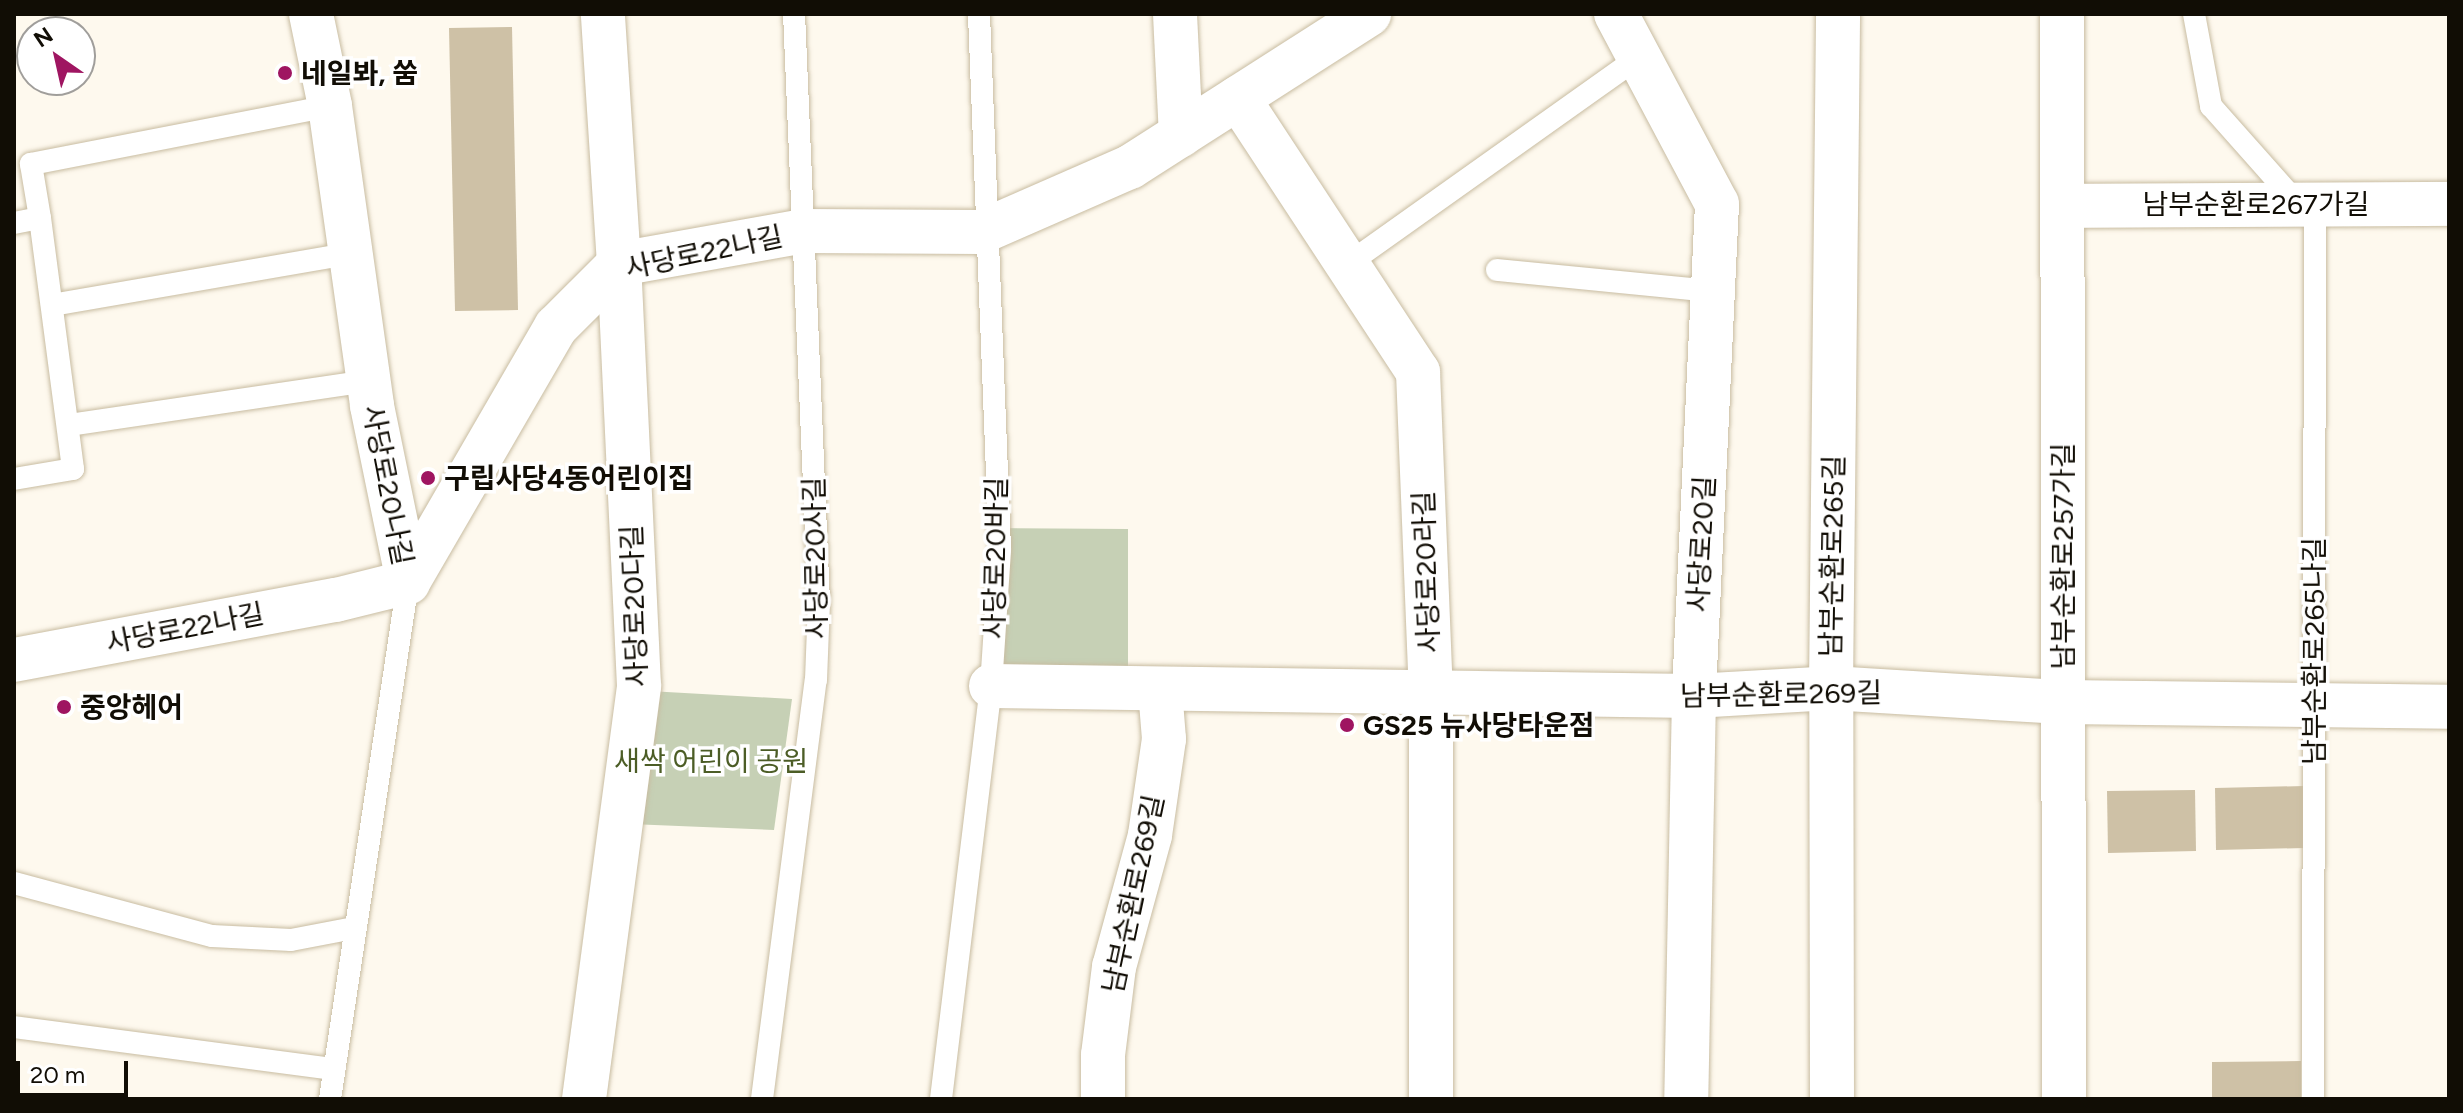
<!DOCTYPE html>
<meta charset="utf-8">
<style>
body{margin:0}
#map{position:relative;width:2463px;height:1113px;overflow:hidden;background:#fef9ee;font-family:Figtree,"Noto Sans KR",sans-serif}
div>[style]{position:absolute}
.green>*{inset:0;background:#c6d0b5}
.building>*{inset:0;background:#cec1a6}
.roads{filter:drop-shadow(0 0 2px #c8bca1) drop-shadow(0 0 2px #c8bca1)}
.lane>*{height:22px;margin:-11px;padding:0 11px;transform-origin:11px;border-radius:11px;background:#fff}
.street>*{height:44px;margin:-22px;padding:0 22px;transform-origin:22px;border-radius:22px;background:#fff}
.dots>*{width:22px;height:22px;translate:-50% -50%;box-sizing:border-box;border:4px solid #fff;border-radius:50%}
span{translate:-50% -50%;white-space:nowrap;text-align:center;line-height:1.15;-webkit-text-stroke:7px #fff;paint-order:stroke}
.poi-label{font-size:28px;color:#110d05;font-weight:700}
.left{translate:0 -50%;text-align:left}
.street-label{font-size:28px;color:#110d05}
.park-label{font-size:28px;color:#4c5d26}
.frame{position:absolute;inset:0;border:16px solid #110d05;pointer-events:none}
.north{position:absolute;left:16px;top:16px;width:80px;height:80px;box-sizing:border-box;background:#fff;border:2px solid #a09e9b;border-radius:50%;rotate:326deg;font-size:22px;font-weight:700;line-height:32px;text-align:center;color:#110d05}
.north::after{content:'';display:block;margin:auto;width:28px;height:36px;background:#9f1561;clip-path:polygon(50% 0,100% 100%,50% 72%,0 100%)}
.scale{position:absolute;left:16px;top:1061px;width:112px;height:36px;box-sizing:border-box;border:4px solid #110d05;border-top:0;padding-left:10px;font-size:24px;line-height:28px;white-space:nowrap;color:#110d05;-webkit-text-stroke:6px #fff;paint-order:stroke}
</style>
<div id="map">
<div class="green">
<div style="clip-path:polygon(999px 528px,1128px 529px,1128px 689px,991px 686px)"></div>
<div style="clip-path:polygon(649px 691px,792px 699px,774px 830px,630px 824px)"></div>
</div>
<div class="building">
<div style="clip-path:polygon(512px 27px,518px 310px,455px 311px,449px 28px)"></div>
<div style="clip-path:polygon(2304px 786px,2304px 848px,2216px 850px,2215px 788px)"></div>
<div style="clip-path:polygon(2195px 790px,2196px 851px,2108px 853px,2107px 791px)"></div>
<div style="clip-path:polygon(2301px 1061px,2301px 1099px,2212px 1099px,2212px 1062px)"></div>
</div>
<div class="roads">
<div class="lane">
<div style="left:2194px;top:14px;width:94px;rotate:79.5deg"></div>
<div style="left:2211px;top:106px;width:130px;rotate:48.4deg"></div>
<div style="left:40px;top:218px;width:55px;rotate:-99.5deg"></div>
<div style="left:31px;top:164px;width:305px;rotate:-11deg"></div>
<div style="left:14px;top:223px;width:26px;rotate:-11deg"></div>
<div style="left:40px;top:218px;width:253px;rotate:82.5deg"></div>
<div style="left:73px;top:469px;width:60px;rotate:170.4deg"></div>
<div style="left:1345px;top:266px;width:359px;rotate:-35.4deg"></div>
<div style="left:1497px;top:270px;width:217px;rotate:5.6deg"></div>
<div style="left:52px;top:305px;width:304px;rotate:-9.8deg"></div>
<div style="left:69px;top:425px;width:302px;rotate:-8.4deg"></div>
<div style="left:14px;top:883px;width:205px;rotate:15deg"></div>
<div style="left:212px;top:936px;width:79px;rotate:2.9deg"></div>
<div style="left:291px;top:940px;width:64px;rotate:-10.8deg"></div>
<div style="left:14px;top:1027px;width:323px;rotate:7.5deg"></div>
<div style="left:330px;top:1099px;width:523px;rotate:-81.42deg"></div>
<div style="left:762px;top:1099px;width:422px;rotate:-82.7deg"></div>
<div style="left:816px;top:680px;width:78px;rotate:-87.8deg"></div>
<div style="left:819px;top:602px;width:589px;rotate:-92.43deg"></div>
<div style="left:941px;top:1099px;width:416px;rotate:-83.1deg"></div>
<div style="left:991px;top:686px;width:137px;rotate:-86.2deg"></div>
<div style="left:1000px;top:549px;width:535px;rotate:-92.25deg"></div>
<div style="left:2313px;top:1099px;width:896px;rotate:-89.87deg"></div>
</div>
<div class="street">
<div style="left:311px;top:14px;width:94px;rotate:78.3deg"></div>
<div style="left:330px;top:106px;width:303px;rotate:82deg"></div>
<div style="left:372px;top:406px;width:180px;rotate:78.4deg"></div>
<div style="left:1175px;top:14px;width:121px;rotate:87.2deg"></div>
<div style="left:1616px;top:14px;width:215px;rotate:62deg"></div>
<div style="left:1717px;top:204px;width:493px;rotate:92.7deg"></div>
<div style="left:1694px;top:696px;width:403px;rotate:91.1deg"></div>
<div style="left:2062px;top:14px;width:1085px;rotate:89.89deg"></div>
<div style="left:1238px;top:98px;width:328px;rotate:56.7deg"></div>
<div style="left:1418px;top:372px;width:320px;rotate:87.7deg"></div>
<div style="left:1431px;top:692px;width:407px;rotate:90deg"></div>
<div style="left:2063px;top:206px;width:386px;rotate:-0.3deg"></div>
<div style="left:14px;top:660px;width:328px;rotate:-10.6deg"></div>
<div style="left:336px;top:600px;width:74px;rotate:-14deg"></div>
<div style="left:408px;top:582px;width:295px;rotate:-59.9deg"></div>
<div style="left:556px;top:327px;width:89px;rotate:-45deg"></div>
<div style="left:619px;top:264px;width:188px;rotate:-10.1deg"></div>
<div style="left:804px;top:231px;width:177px;rotate:0.3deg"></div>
<div style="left:981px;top:232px;width:163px;rotate:-23.6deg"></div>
<div style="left:1130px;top:167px;width:284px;rotate:-32.6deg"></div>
<div style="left:991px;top:686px;width:703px;rotate:0.81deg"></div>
<div style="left:1694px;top:696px;width:137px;rotate:-3.3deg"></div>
<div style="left:1831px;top:688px;width:232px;rotate:3.5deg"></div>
<div style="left:2063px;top:702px;width:386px;rotate:0.7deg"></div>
<div style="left:584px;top:1099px;width:417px;rotate:-82.4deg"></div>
<div style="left:639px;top:686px;width:422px;rotate:-92.7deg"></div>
<div style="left:619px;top:264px;width:251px;rotate:-93.7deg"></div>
<div style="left:1103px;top:1099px;width:44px;rotate:-90deg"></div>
<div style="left:1103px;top:1055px;width:89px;rotate:-82.9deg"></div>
<div style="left:1114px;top:967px;width:137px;rotate:-74.7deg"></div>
<div style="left:1150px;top:835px;width:97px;rotate:-81.7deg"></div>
<div style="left:1164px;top:739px;width:50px;rotate:-94.6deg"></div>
<div style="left:1832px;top:1099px;width:411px;rotate:-90.1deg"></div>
<div style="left:1831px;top:688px;width:674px;rotate:-89.4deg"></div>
</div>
</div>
<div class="dots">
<div style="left:285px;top:73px;background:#9f1561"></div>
<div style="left:428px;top:478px;background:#9f1561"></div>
<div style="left:64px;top:707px;background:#9f1561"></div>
<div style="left:1347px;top:725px;background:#9f1561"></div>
</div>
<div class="poi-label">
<span class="left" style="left:301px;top:73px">네일봐, 쑴</span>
<span class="left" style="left:444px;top:478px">구립사당4동어린이집</span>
<span class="left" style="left:80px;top:707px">중앙헤어</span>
<span class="left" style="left:1363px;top:725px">GS25 뉴사당타운점</span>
</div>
<div class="street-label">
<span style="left:2256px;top:204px">남부순환로267가길</span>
<span style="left:704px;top:252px;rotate:-12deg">사당로22나길</span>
<span style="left:388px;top:485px;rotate:79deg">사당로20나길</span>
<span style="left:1701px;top:544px;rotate:-87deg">사당로20길</span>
<span style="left:1832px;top:556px;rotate:-89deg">남부순환로265길</span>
<span style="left:2063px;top:556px;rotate:-90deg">남부순환로257가길</span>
<span style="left:815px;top:558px;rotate:-91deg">사당로20사길</span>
<span style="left:995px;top:558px;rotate:-89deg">사당로20바길</span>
<span style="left:1426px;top:572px;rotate:-92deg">사당로20라길</span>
<span style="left:634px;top:606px;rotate:-92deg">사당로20다길</span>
<span style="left:185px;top:628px;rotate:-11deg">사당로22나길</span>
<span style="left:2314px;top:651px;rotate:-90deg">남부순환로265나길</span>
<span style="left:1781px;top:694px;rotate:-1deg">남부순환로269길</span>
<span style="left:1133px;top:894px;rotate:-78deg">남부순환로269길</span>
</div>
<div class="park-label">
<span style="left:711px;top:761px">새싹 어린이 공원</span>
</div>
<div class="frame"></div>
<div class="north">N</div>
<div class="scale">20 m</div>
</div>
